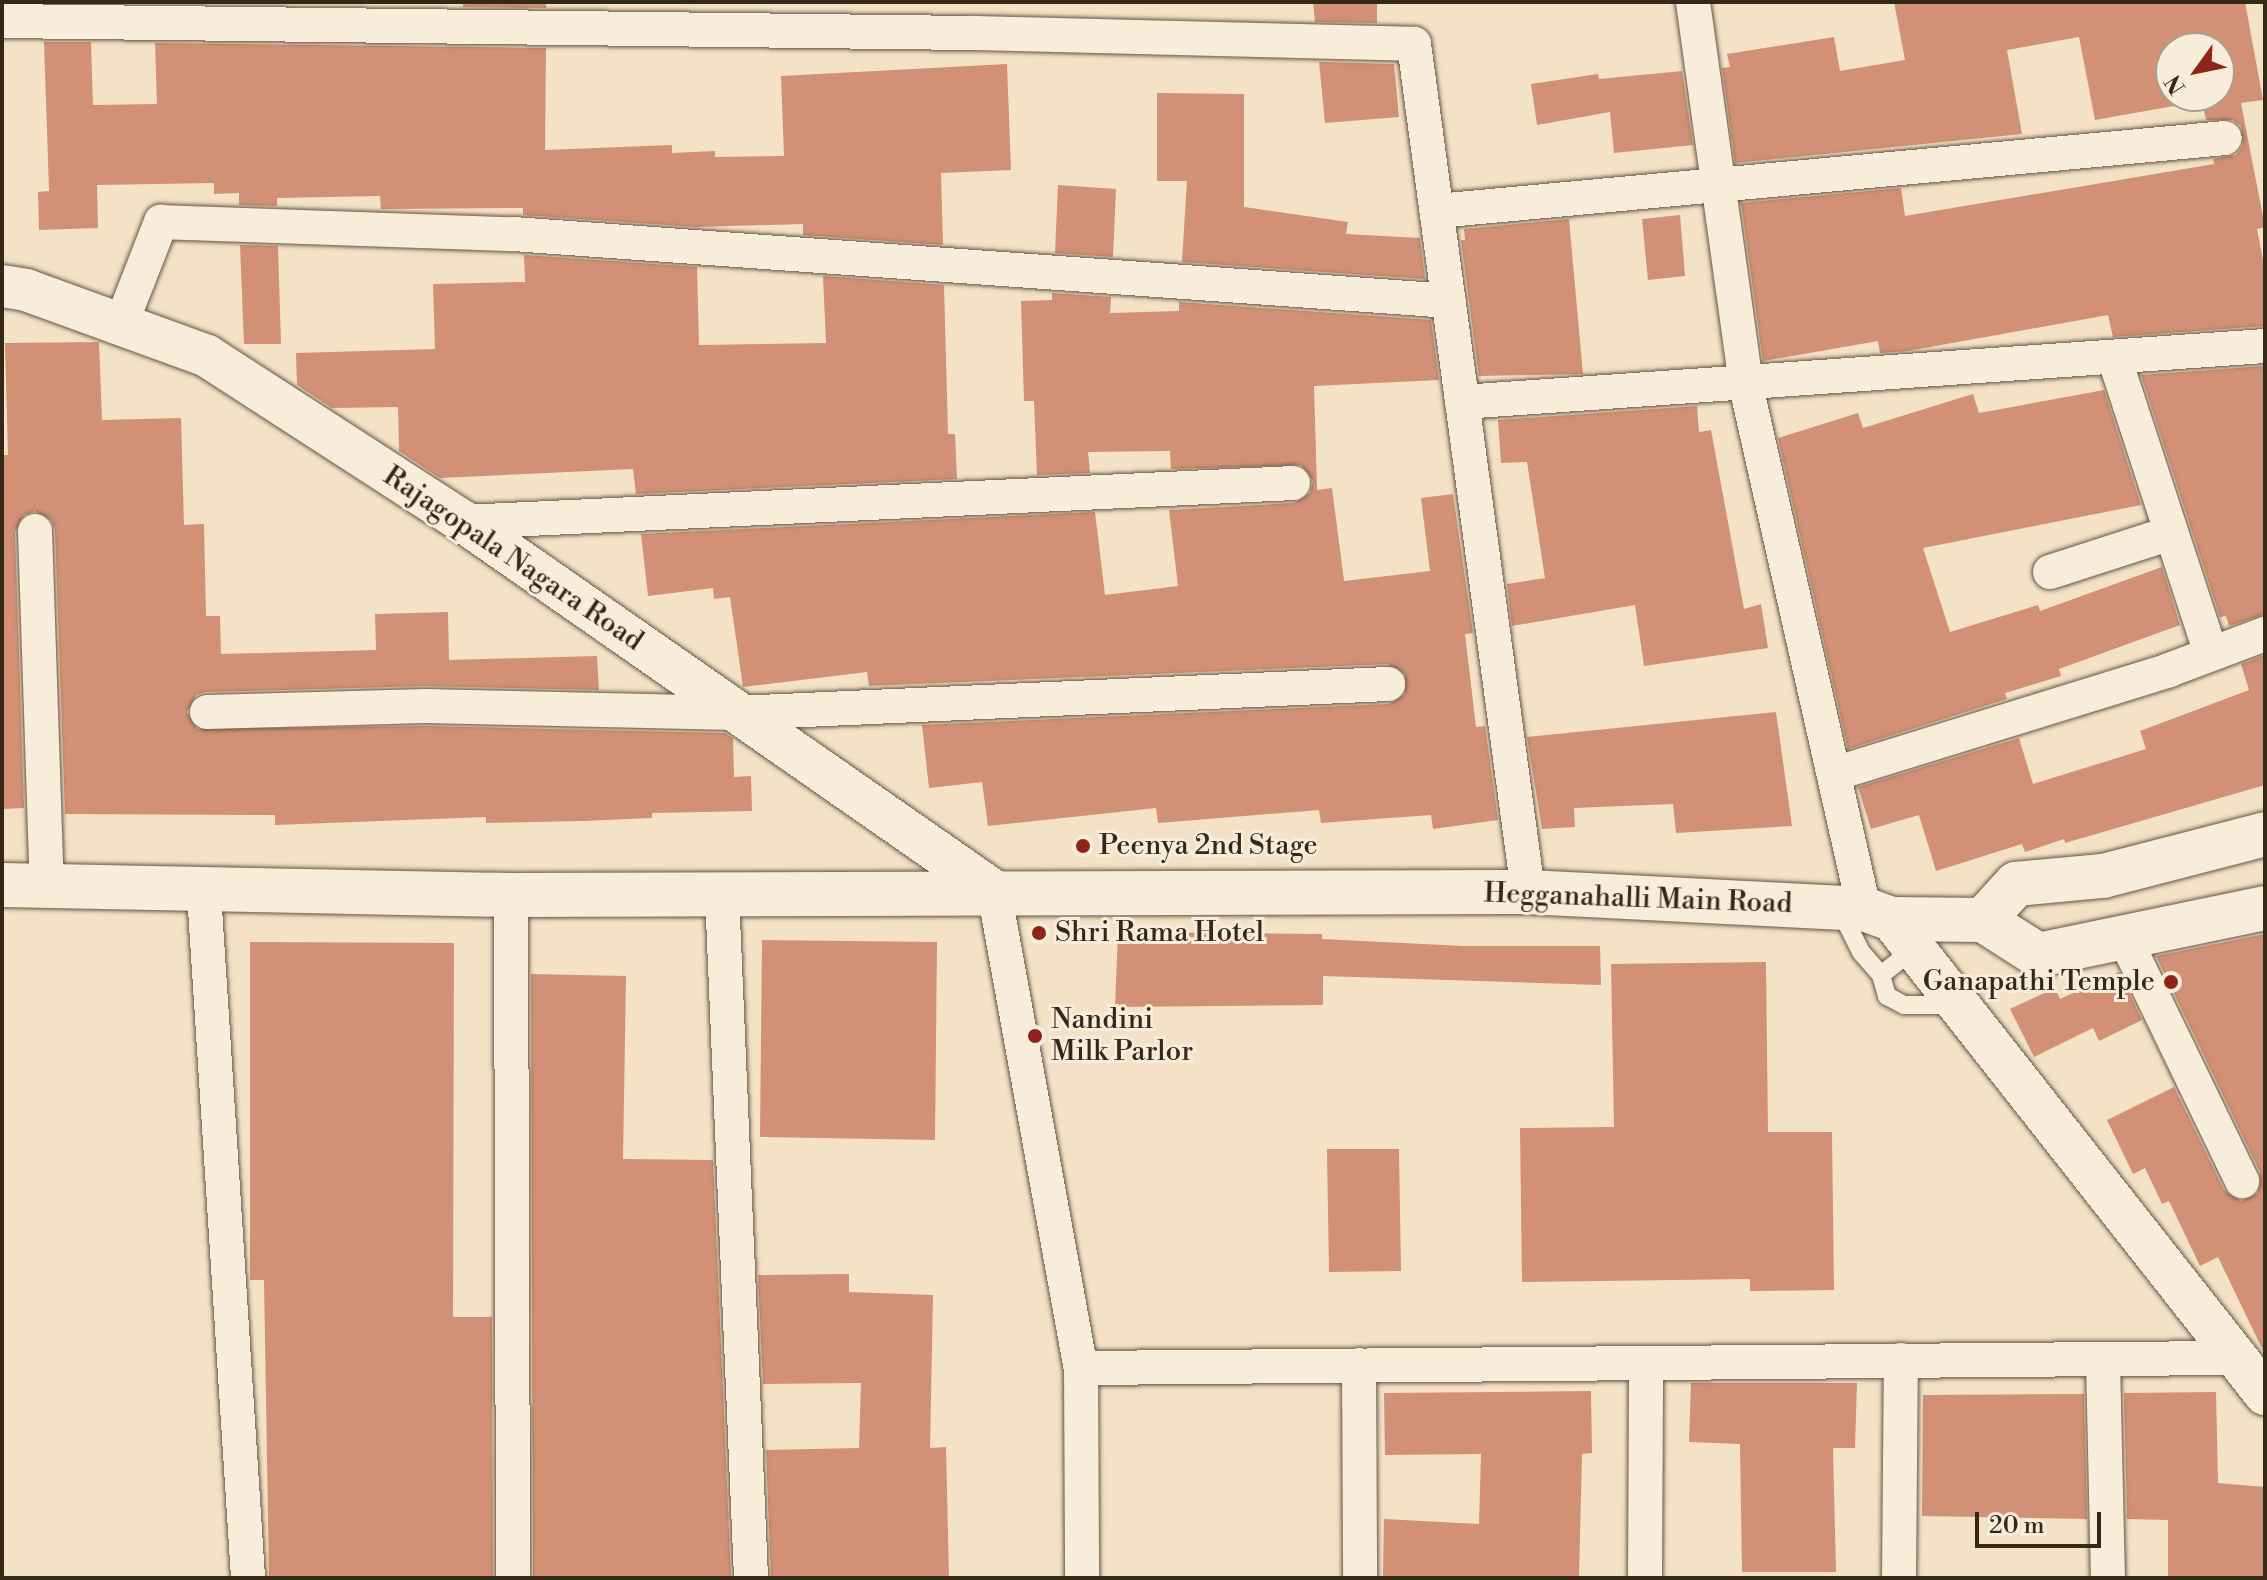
<!DOCTYPE html>
<style>
body{margin:0}
#map{position:relative;width:2267px;height:1580px;overflow:hidden;background:#f4e2c6;font-family:"Libre Bodoni",serif}
div>[style]{position:absolute}
.building>*{inset:0;background:#d29076}
.roads{filter:drop-shadow(0 0 2px #645643) drop-shadow(0 0 2px #645643)}
.service>*{height:18px;margin:-9px;padding:0 9px;transform-origin:9px;border-radius:9px;background:#f8ecda}
.minor>*{height:34px;margin:-17px;padding:0 17px;transform-origin:17px;border-radius:17px;background:#f8ecda}
.tertiary>*{height:42px;margin:-21px;padding:0 21px;transform-origin:21px;border-radius:21px;background:#f8ecda}
.secondary>*{height:44px;margin:-22px;padding:0 22px;transform-origin:22px;border-radius:22px;background:#f8ecda}
.dots>*{width:22px;height:22px;translate:-50% -50%;box-sizing:border-box;border:4px solid #f8ecda;border-radius:50%}
span{translate:-50% -50%;white-space:nowrap;text-align:center;line-height:1.15;-webkit-text-stroke:6px #f8ecda;paint-order:stroke}
.street-label{font-size:28px;color:#342817}
.poi-label{font-size:28px;color:#342817}
.left{translate:0 -50%;text-align:left}
.right{translate:-100% -50%;text-align:right}
.frame{position:absolute;inset:0;border:4px solid #342817;pointer-events:none}
.north{position:absolute;left:2155px;top:32px;width:80px;height:80px;box-sizing:border-box;background:#f8ecda;border:2px solid #aa9e8c;border-radius:50%;rotate:237deg;font-size:22px;font-weight:700;line-height:32px;text-align:center;color:#342817}
.north::after{content:'';display:block;margin:auto;width:28px;height:36px;background:#8f2418;clip-path:polygon(50% 0,100% 100%,50% 72%,0 100%)}
.scale{position:absolute;left:1975px;top:1512px;width:126px;height:36px;box-sizing:border-box;border:4px solid #342817;border-top:0;padding-left:10px;font-size:24px;line-height:28px;white-space:nowrap;color:#342817;-webkit-text-stroke:6px #f8ecda;paint-order:stroke}
</style>
<div id="map">
<div class="building">
<div style="clip-path:polygon(463px 2px,546px 2px,546px 8px,463px 7px)"></div>
<div style="clip-path:polygon(1313px 2px,1377px 2px,1377px 23px,1315px 22px)"></div>
<div style="clip-path:polygon(evenodd,1894px 2px,2245px 2px,2263px 100px,2241px 103px,2265px 227px,2257px 229px,2265px 271px,2265px 326px,2113px 337px,2108px 315px,1908px 351px,1880px 353px,1878px 341px,1763px 361px,1741px 203px,1901px 188px,1905px 216px,2214px 164px,2213px 159px,2236px 155px,2243px 146px,2241px 126px,2233px 120px,2206px 120px,2202px 101px,2095px 120px,2079px 37px,2007px 50px,2022px 134px,1735px 163px,1722px 68px,1730px 67px,1727px 54px,1834px 37px,1840px 71px,1905px 60px,1894px 2px,2171px 48px,2219px 48px,2219px 96px,2171px 96px,2171px 48px)"></div>
<div style="clip-path:polygon(44px 42px,91px 42px,93px 105px,157px 104px,155px 43px,546px 48px,545px 150px,672px 145px,672px 153px,715px 151px,715px 157px,784px 156px,781px 76px,1007px 64px,1011px 170px,941px 173px,943px 245px,803px 235px,803px 224px,696px 227px,523px 215px,523px 208px,381px 209px,380px 196px,277px 198px,277px 206px,239px 205px,239px 193px,214px 194px,214px 183px,97px 185px,98px 228px,39px 230px,38px 192px,49px 191px)"></div>
<div style="clip-path:polygon(1319px 62px,1394px 64px,1399px 117px,1325px 123px)"></div>
<div style="clip-path:polygon(1682px 71px,1693px 145px,1614px 153px,1610px 112px,1537px 125px,1531px 84px,1598px 74px,1599px 79px)"></div>
<div style="clip-path:polygon(1157px 93px,1244px 94px,1244px 207px,1348px 222px,1346px 234px,1420px 238px,1425px 279px,1182px 262px,1187px 181px,1157px 181px)"></div>
<div style="clip-path:polygon(1058px 185px,1116px 189px,1113px 257px,1055px 253px)"></div>
<div style="clip-path:polygon(1680px 215px,1685px 276px,1648px 280px,1642px 219px)"></div>
<div style="clip-path:polygon(1569px 219px,1583px 374px,1479px 376px,1461px 240px,1465px 240px,1464px 229px)"></div>
<div style="clip-path:polygon(240px 245px,278px 246px,281px 344px,244px 344px)"></div>
<div style="clip-path:polygon(524px 255px,697px 267px,699px 345px,826px 343px,823px 276px,944px 285px,948px 434px,955px 434px,957px 479px,636px 494px,633px 469px,440px 478px,399px 451px,398px 407px,332px 408px,297px 385px,296px 353px,435px 349px,433px 284px,525px 282px)"></div>
<div style="clip-path:polygon(1052px 293px,1111px 297px,1110px 313px,1179px 311px,1179px 302px,1431px 320px,1439px 380px,1314px 386px,1317px 490px,1332px 488px,1344px 581px,1430px 571px,1421px 498px,1453px 494px,1473px 633px,1465px 634px,1476px 727px,1485px 726px,1498px 820px,1433px 829px,1431px 815px,1321px 823px,1319px 810px,1158px 823px,1156px 808px,988px 826px,982px 782px,929px 788px,922px 725px,1389px 704px,1405px 694px,1405px 674px,1387px 664px,869px 686px,867px 672px,743px 687px,730px 597px,714px 599px,713px 588px,648px 596px,641px 534px,1095px 512px,1105px 595px,1178px 586px,1169px 510px,1294px 503px,1310px 493px,1313px 481px,1301px 465px,1171px 469px,1170px 451px,1088px 452px,1090px 473px,1037px 475px,1034px 401px,1024px 401px,1021px 301px,1052px 300px)"></div>
<div style="clip-path:polygon(99px 342px,102px 420px,181px 418px,184px 525px,204px 524px,206px 616px,220px 616px,221px 654px,376px 650px,375px 614px,448px 612px,449px 660px,597px 656px,599px 690px,425px 686px,206px 692px,196px 695px,187px 712px,197px 729px,426px 726px,725px 733px,733px 738px,734px 777px,751px 776px,752px 811px,652px 813px,652px 818px,584px 821px,486px 823px,486px 817px,275px 825px,275px 815px,65px 814px,55px 530px,51px 520px,35px 511px,24px 515px,15px 532px,24px 808px,2px 809px,2px 455px,8px 455px,5px 343px)"></div>
<div style="clip-path:polygon(2265px 366px,2265px 614px,2229px 626px,2226px 616px,2220px 617px,2141px 375px)"></div>
<div style="clip-path:polygon(2104px 390px,2141px 505px,1923px 548px,1950px 632px,2038px 605px,2040px 611px,2162px 567px,2180px 625px,2059px 669px,2061px 676px,2005px 693px,2007px 699px,1848px 749px,1778px 438px,1858px 413px,1863px 428px,1973px 394px,1979px 413px)"></div>
<div style="clip-path:polygon(1697px 406px,1699px 432px,1711px 430px,1744px 609px,1761px 604px,1768px 648px,1644px 666px,1635px 605px,1512px 626px,1507px 584px,1545px 578px,1527px 462px,1501px 463px,1498px 420px)"></div>
<div style="clip-path:polygon(2265px 655px,2265px 785px,2065px 843px,2064px 839px,2025px 852px,2022px 844px,1936px 871px,1919px 815px,1871px 829px,1858px 787px,2019px 738px,2033px 784px,2146px 749px,2140px 731px,2249px 690px,2241px 664px)"></div>
<div style="clip-path:polygon(1776px 712px,1792px 826px,1676px 833px,1673px 804px,1574px 808px,1575px 827px,1542px 829px,1527px 737px)"></div>
<div style="clip-path:polygon(1118px 932px,1322px 934px,1322px 939px,1463px 946px,1600px 946px,1601px 985px,1323px 976px,1323px 1005px,1115px 1007px)"></div>
<div style="clip-path:polygon(2265px 934px,2265px 1355px,2218px 1257px,2200px 1266px,2169px 1201px,2162px 1204px,2145px 1168px,2133px 1174px,2107px 1120px,2174px 1087px,2224px 1190px,2241px 1201px,2258px 1193px,2260px 1172px,2156px 956px)"></div>
<div style="clip-path:polygon(762px 940px,937px 942px,935px 1140px,760px 1137px)"></div>
<div style="clip-path:polygon(250px 942px,454px 943px,453px 1317px,492px 1317px,493px 1578px,269px 1578px,264px 1280px,250px 1280px)"></div>
<div style="clip-path:polygon(1766px 962px,1768px 1132px,1832px 1132px,1834px 1290px,1750px 1291px,1750px 1279px,1522px 1282px,1520px 1128px,1614px 1127px,1611px 964px)"></div>
<div style="clip-path:polygon(2119px 972px,2142px 1020px,2099px 1041px,2093px 1028px,2034px 1057px,2010px 1009px,2055px 988px,2060px 999px)"></div>
<div style="clip-path:polygon(531px 974px,626px 976px,623px 1159px,713px 1160px,731px 1578px,533px 1578px)"></div>
<div style="clip-path:polygon(1327px 1149px,1399px 1149px,1401px 1271px,1329px 1272px)"></div>
<div style="clip-path:polygon(849px 1274px,849px 1292px,933px 1295px,930px 1448px,946px 1447px,949px 1578px,771px 1578px,766px 1450px,859px 1448px,861px 1383px,763px 1384px,758px 1275px)"></div>
<div style="clip-path:polygon(1691px 1383px,1857px 1383px,1855px 1448px,1833px 1448px,1836px 1572px,1742px 1572px,1740px 1444px,1689px 1442px)"></div>
<div style="clip-path:polygon(1591px 1391px,1592px 1453px,1582px 1454px,1579px 1578px,1383px 1576px,1384px 1519px,1479px 1524px,1481px 1454px,1385px 1455px,1384px 1393px)"></div>
<div style="clip-path:polygon(2216px 1392px,2218px 1483px,2265px 1487px,2265px 1578px,2168px 1578px,2168px 1520px,2127px 1519px,2124px 1393px)"></div>
<div style="clip-path:polygon(2084px 1394px,2087px 1519px,1922px 1516px,1923px 1395px)"></div>
</div>
<div class="roads">
<div class="service">
<div style="left:1840px;top:910px;width:47px;rotate:63.4deg"></div>
<div style="left:1861px;top:952px;width:30px;rotate:49deg"></div>
<div style="left:1915px;top:948px;width:43px;rotate:141.5deg"></div>
<div style="left:1881px;top:975px;width:22px;rotate:74deg"></div>
<div style="left:1887px;top:996px;width:19px;rotate:28deg"></div>
<div style="left:1904px;top:1005px;width:51px"></div>
</div>
<div class="minor">
<div style="left:1693px;top:2px;width:388px;rotate:82.1deg"></div>
<div style="left:1746px;top:386px;width:536px;rotate:77.29deg"></div>
<div style="left:2px;top:21px;width:970px;rotate:0.71deg"></div>
<div style="left:972px;top:33px;width:442px;rotate:1.4deg"></div>
<div style="left:1414px;top:44px;width:856px;rotate:82.34deg"></div>
<div style="left:1437px;top:211px;width:791px;rotate:-5.29deg"></div>
<div style="left:121px;top:324px;width:110px;rotate:-68.6deg"></div>
<div style="left:161px;top:222px;width:352px;rotate:2deg"></div>
<div style="left:513px;top:234px;width:938px;rotate:4.09deg"></div>
<div style="left:2114px;top:357px;width:312px;rotate:71.9deg"></div>
<div style="left:1462px;top:402px;width:805px;rotate:-3.99deg"></div>
<div style="left:464px;top:522px;width:830px;rotate:-2.69deg"></div>
<div style="left:35px;top:531px;width:356px;rotate:88.1deg"></div>
<div style="left:2050px;top:572px;width:127px;rotate:-17.9deg"></div>
<div style="left:207px;top:712px;width:219px;rotate:-1.6deg"></div>
<div style="left:426px;top:706px;width:311px;rotate:1.3deg"></div>
<div style="left:737px;top:713px;width:652px;rotate:-2.55deg"></div>
<div style="left:1834px;top:774px;width:351px;rotate:-17.2deg"></div>
<div style="left:2169px;top:670px;width:103px;rotate:-20.6deg"></div>
<div style="left:994px;top:891px;width:485px;rotate:79.7deg"></div>
<div style="left:1081px;top:1368px;width:210px;rotate:89.7deg"></div>
<div style="left:204px;top:893px;width:686px;rotate:86.32deg"></div>
<div style="left:722px;top:894px;width:685px;rotate:87.57deg"></div>
<div style="left:511px;top:895px;width:683px;rotate:89.83deg"></div>
<div style="left:2126px;top:941px;width:267px;rotate:64.2deg"></div>
<div style="left:2103px;top:1361px;width:217px;rotate:88.7deg"></div>
<div style="left:1359px;top:1365px;width:213px;rotate:89.7deg"></div>
<div style="left:1081px;top:1368px;width:1155px;rotate:-0.5deg"></div>
<div style="left:1645px;top:1578px;width:215px;rotate:-89.7deg"></div>
<div style="left:1899px;top:1578px;width:218px;rotate:-89.5deg"></div>
</div>
<div class="tertiary">
<div style="left:2px;top:286px;width:24px;rotate:9deg"></div>
<div style="left:26px;top:290px;width:193px;rotate:20deg"></div>
<div style="left:207px;top:356px;width:306px;rotate:32.9deg"></div>
<div style="left:464px;top:522px;width:646px;rotate:34.85deg"></div>
<div style="left:1891px;top:919px;width:605px;rotate:51.78deg"></div>
</div>
<div class="secondary">
<div style="left:2px;top:885px;width:509px;rotate:1.13deg"></div>
<div style="left:511px;top:895px;width:1017px;rotate:-0.17deg"></div>
<div style="left:1528px;top:892px;width:336px;rotate:2.9deg"></div>
<div style="left:1864px;top:909px;width:29px;rotate:20deg"></div>
<div style="left:1891px;top:919px;width:92px;rotate:0.6deg"></div>
<div style="left:1983px;top:920px;width:65px;rotate:32.5deg"></div>
<div style="left:2038px;top:955px;width:232px;rotate:-11.7deg"></div>
<div style="left:1983px;top:920px;width:49px;rotate:-47.5deg"></div>
<div style="left:2016px;top:884px;width:87px;rotate:-5.3deg"></div>
<div style="left:2103px;top:876px;width:167px;rotate:-14.5deg"></div>
</div>
</div>
<div class="dots">
<div style="left:1083px;top:846px;background:#8f2418"></div>
<div style="left:1039px;top:933px;background:#8f2418"></div>
<div style="left:2171px;top:982px;background:#8f2418"></div>
<div style="left:1035px;top:1036px;background:#8f2418"></div>
</div>
<div class="street-label">
<span style="left:513px;top:559px;rotate:34deg">Rajagopala Nagara Road</span>
<span style="left:1638px;top:899px;rotate:2deg">Hegganahalli Main Road</span>
</div>
<div class="poi-label">
<span class="left" style="left:1099px;top:846px">Peenya 2nd Stage</span>
<span class="left" style="left:1055px;top:933px">Shri Rama Hotel</span>
<span class="right" style="left:2155px;top:982px">Ganapathi Temple</span>
<span class="left" style="left:1051px;top:1036px">Nandini<br>Milk Parlor</span>
</div>
<div class="frame"></div>
<div class="north">N</div>
<div class="scale">20 m</div>
</div>
